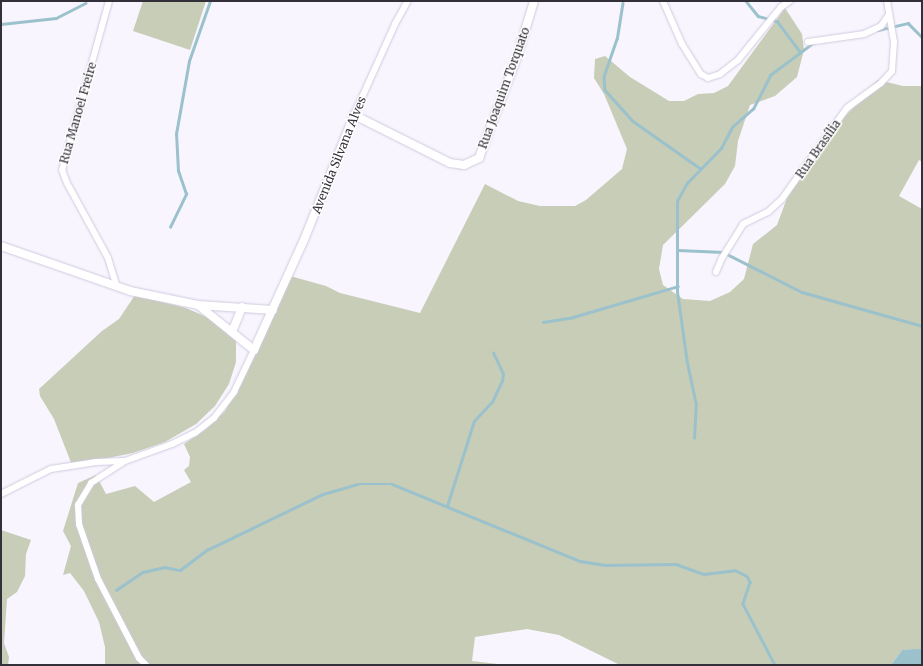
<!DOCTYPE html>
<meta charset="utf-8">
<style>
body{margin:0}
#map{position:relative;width:923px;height:666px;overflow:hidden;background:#f8f5fe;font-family:Merriweather,serif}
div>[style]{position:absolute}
.green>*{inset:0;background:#c7cdb6}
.water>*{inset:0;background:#9bc2cc}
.stream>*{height:2.5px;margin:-1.25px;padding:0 1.25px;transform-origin:1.25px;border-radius:1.25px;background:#9bc2cc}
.roads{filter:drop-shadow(0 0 1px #d1c9df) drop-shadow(0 0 1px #d1c9df)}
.minor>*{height:6px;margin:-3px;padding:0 3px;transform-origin:3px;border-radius:3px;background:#fff}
.tertiary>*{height:8px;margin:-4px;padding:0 4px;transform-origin:4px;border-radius:4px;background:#fff}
span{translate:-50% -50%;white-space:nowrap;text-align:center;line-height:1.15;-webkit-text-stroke:3px #fff;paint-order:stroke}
.street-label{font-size:12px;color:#333039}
.frame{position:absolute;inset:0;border:2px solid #333039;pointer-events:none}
</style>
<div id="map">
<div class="green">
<div style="clip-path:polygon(143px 1px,206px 1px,190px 50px,133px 31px)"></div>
<div style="clip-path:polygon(785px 8px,802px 34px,804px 50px,797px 77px,775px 96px,750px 105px,738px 141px,735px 166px,725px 184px,663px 245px,659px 269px,663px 285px,683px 299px,710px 301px,730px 292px,744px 279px,753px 244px,777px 225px,787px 198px,837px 124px,853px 108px,858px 98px,878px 80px,903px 86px,922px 86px,922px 162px,919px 160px,899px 196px,922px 209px,922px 649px,902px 650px,891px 665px,620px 665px,559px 635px,527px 629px,475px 637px,472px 661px,506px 665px,105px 665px,105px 647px,99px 622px,84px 591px,70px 573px,63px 575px,71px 546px,63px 531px,78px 483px,96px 475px,106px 494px,135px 486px,154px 502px,191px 482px,184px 470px,189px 466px,190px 457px,184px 444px,206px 429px,225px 411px,245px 376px,290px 276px,326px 286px,340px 293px,420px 313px,485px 184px,518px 201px,540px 206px,575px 206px,586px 200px,622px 169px,627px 149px,604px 94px,594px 78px,595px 59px,605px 56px,630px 77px,669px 101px,684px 101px,698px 94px,714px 93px,728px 86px)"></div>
<div style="clip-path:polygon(135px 295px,186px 308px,227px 326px,236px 340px,236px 362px,229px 384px,215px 406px,196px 424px,165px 442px,133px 453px,72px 465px,54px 419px,40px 396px,39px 389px,102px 331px,119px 319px)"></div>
<div style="clip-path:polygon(1px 530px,31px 540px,26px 554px,25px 576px,17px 592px,7px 599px,4px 643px,9px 657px,8px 665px,1px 665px)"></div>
</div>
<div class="water">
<div style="clip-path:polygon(914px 649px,922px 649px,922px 665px,891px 665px,902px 650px)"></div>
</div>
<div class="stream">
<div style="left:746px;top:1px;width:19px;rotate:51deg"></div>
<div style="left:758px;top:16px;width:20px;rotate:15deg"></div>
<div style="left:777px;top:21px;width:38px;rotate:53deg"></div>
<div style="left:623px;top:3px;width:36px;rotate:99deg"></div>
<div style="left:617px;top:39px;width:39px;rotate:109deg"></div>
<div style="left:604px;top:76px;width:14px;rotate:86deg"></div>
<div style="left:605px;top:90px;width:42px;rotate:47.9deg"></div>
<div style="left:633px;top:121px;width:83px;rotate:35.2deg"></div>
<div style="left:1px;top:24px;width:55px;rotate:-6.2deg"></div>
<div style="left:56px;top:18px;width:33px;rotate:-27deg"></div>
<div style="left:878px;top:30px;width:31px;rotate:-13deg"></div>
<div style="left:908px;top:23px;width:20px;rotate:45deg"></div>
<div style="left:170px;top:227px;width:37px;rotate:-64deg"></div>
<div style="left:186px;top:194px;width:24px;rotate:-109deg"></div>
<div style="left:178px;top:171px;width:37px;rotate:-93deg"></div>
<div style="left:176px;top:134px;width:74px;rotate:-79.9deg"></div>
<div style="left:189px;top:61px;width:64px;rotate:-70.7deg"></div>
<div style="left:678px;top:250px;width:45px;rotate:2.5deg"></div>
<div style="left:723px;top:252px;width:89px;rotate:26.9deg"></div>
<div style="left:802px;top:292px;width:125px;rotate:15.8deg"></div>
<div style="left:543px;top:322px;width:30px;rotate:-9deg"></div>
<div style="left:573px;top:317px;width:109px;rotate:-16.4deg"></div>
<div style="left:694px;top:438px;width:33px;rotate:-87deg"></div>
<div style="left:696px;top:405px;width:43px;rotate:-102.1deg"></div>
<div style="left:687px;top:363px;width:72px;rotate:-98deg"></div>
<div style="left:677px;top:292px;width:91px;rotate:-90deg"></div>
<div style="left:677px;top:201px;width:21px;rotate:-61deg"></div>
<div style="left:687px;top:183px;width:49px;rotate:-45.8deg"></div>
<div style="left:721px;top:148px;width:24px;rotate:-62deg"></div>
<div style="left:732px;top:127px;width:28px;rotate:-41deg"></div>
<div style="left:753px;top:109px;width:38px;rotate:-63deg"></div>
<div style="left:770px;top:75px;width:54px;rotate:-36.7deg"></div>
<div style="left:447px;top:506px;width:89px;rotate:-72.4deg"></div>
<div style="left:474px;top:421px;width:26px;rotate:-47deg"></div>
<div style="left:492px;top:402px;width:23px;rotate:-65deg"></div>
<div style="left:502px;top:381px;width:7px;rotate:-82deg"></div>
<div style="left:503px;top:374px;width:23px;rotate:-115deg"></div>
<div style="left:116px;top:590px;width:32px;rotate:-34deg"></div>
<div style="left:143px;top:572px;width:22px;rotate:-13deg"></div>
<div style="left:164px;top:567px;width:16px;rotate:11deg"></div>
<div style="left:180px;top:570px;width:34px;rotate:-37deg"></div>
<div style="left:207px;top:550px;width:129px;rotate:-25.8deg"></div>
<div style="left:323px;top:494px;width:36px;rotate:-16deg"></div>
<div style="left:358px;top:484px;width:34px"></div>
<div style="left:392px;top:484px;width:203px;rotate:22.3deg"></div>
<div style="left:580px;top:561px;width:25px;rotate:9deg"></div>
<div style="left:605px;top:565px;width:71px;rotate:-0.8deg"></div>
<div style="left:676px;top:564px;width:30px;rotate:20deg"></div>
<div style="left:704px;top:574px;width:31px;rotate:-7deg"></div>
<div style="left:735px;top:570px;width:13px;rotate:27deg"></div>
<div style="left:747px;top:576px;width:7px;rotate:63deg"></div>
<div style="left:750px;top:582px;width:23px;rotate:108deg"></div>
<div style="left:743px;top:604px;width:69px;rotate:62.3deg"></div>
</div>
<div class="roads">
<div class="minor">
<div style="left:109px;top:1px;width:175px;rotate:105.5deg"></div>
<div style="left:62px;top:170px;width:14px;rotate:69deg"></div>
<div style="left:67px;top:183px;width:85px;rotate:61.3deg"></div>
<div style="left:108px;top:258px;width:30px;rotate:73deg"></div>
<div style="left:663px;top:1px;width:47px;rotate:66.2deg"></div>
<div style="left:682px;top:44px;width:36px;rotate:58deg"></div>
<div style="left:701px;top:74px;width:8px;rotate:30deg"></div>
<div style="left:708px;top:78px;width:13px;rotate:-18deg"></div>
<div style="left:720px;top:74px;width:23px;rotate:-38deg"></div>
<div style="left:738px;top:60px;width:68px;rotate:-50.9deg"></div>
<div style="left:781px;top:7px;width:11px;rotate:-34deg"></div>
<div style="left:808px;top:42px;width:57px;rotate:-8.1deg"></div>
<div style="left:864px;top:34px;width:19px;rotate:-25deg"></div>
<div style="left:881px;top:26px;width:12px;rotate:-55deg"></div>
<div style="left:354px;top:115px;width:100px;rotate:-65.7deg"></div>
<div style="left:395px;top:24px;width:26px;rotate:-61deg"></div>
<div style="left:716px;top:272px;width:15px;rotate:-67deg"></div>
<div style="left:722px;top:258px;width:40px;rotate:-58deg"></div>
<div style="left:743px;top:224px;width:28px;rotate:-26deg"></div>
<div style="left:768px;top:212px;width:19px;rotate:-43deg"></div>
<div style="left:782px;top:199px;width:112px;rotate:-54.5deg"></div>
<div style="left:847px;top:108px;width:42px;rotate:-36.3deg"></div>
<div style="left:881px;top:83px;width:16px;rotate:-47deg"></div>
<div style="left:892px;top:71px;width:29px;rotate:-86deg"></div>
<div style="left:894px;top:42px;width:42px;rotate:-99.7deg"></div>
<div style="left:1px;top:494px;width:56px;rotate:-26.6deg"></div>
<div style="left:51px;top:469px;width:46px;rotate:-8.8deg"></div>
<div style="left:96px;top:462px;width:27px;rotate:-2deg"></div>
<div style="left:146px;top:665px;width:10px;rotate:-135deg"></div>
<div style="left:139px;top:658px;width:89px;rotate:-117.4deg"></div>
<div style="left:98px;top:579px;width:58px;rotate:-109.1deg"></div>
<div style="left:79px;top:524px;width:19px;rotate:-93deg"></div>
<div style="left:78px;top:505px;width:26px;rotate:-59deg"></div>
<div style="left:91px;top:483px;width:40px;rotate:-32.9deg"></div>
<div style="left:125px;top:461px;width:50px;rotate:-19.9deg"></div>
<div style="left:172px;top:444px;width:25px;rotate:-26deg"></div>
<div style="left:195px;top:433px;width:24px;rotate:-38deg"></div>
<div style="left:214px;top:418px;width:33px;rotate:-52deg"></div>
<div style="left:234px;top:392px;width:47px;rotate:-64.5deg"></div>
</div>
<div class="tertiary">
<div style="left:1px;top:246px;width:137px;rotate:19.2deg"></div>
<div style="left:130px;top:291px;width:69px;rotate:11.6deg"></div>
<div style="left:198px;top:305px;width:75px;rotate:3.8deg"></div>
<div style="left:198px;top:305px;width:72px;rotate:38.8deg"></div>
<div style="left:254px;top:350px;width:121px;rotate:-65.6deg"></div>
<div style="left:304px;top:240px;width:135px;rotate:-68.2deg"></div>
<div style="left:354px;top:115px;width:107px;rotate:26.6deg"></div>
<div style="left:450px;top:163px;width:14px;rotate:8deg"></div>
<div style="left:464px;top:165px;width:17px;rotate:-25deg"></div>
<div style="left:479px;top:158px;width:108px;rotate:-69.4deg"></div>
<div style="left:517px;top:57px;width:59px;rotate:-73.1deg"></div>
<div style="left:232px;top:332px;width:27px;rotate:-68deg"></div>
</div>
</div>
<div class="street-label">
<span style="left:504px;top:88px;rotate:-70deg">Rua Joaquim Torquato</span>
<span style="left:78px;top:113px;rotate:-74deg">Rua Manoel Freire</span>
<span style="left:818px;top:149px;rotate:-55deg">Rua Brasília</span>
<span style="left:339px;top:155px;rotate:-68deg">Avenida Silvana Alves</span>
</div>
<div class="frame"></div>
</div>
